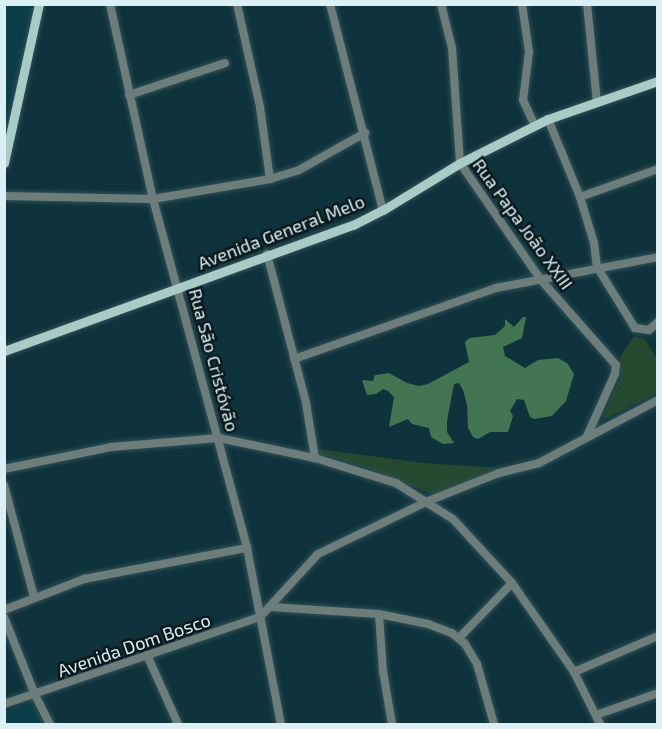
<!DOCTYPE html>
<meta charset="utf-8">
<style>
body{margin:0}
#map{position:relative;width:662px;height:729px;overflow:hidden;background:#0f333c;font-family:"Exo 2",sans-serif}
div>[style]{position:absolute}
.built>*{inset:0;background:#0c3e49}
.green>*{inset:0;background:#264930}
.forest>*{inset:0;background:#447552}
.roads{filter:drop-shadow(0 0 2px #30515a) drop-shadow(0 0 2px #30515a)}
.minor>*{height:8px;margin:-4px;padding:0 4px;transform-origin:4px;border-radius:4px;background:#6c7d7a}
.major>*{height:9px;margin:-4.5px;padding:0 4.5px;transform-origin:4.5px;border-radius:4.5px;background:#a9cbc6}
span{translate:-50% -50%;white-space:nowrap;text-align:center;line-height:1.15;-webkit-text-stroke:5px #0a191d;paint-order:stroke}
.street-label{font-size:18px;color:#dceff5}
.frame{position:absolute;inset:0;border:6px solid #dceff5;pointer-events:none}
</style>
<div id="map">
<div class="built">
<div style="clip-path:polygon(5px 5px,38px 5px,5px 153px)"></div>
<div style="clip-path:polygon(32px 702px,44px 724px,5px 724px,5px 711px)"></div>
</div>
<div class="green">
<div style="clip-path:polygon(634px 336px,645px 339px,657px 359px,657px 393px,605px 419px,603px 415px,621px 376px,620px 357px)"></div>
<div style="clip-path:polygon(318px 449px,423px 463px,500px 468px,432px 494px,367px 468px,318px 453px)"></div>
</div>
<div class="forest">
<div style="clip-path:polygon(523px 317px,526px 317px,522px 338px,503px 347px,505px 356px,525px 368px,538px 360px,558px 358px,567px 363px,574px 374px,566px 401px,552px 416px,534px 419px,530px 417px,524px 400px,517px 399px,510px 411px,513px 416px,508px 432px,490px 432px,478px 439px,473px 437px,468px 428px,467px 405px,463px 390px,459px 383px,454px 384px,447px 421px,447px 432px,454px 443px,443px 444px,431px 437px,429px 428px,412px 424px,408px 419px,389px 427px,394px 397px,388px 391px,383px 389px,376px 394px,367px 395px,362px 380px,373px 381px,375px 375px,389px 373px,407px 383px,419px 386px,428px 384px,469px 362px,465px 342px,470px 338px,495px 335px,505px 326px,505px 319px,514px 327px)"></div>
</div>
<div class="roads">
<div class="minor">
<div style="left:110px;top:4px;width:200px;rotate:77.6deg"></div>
<div style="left:153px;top:199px;width:361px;rotate:74.9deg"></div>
<div style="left:247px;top:548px;width:179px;rotate:79.1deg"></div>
<div style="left:237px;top:4px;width:106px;rotate:77.4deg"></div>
<div style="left:260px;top:107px;width:73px;rotate:82.1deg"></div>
<div style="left:330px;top:4px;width:213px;rotate:75.6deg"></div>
<div style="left:441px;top:4px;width:45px;rotate:76deg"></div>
<div style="left:452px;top:48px;width:115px;rotate:86deg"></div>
<div style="left:460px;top:163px;width:142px;rotate:55.3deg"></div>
<div style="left:541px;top:280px;width:113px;rotate:48.6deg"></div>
<div style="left:616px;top:365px;width:9px;rotate:96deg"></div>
<div style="left:615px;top:374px;width:68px;rotate:114.3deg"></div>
<div style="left:522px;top:4px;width:49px;rotate:81.7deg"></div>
<div style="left:529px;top:52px;width:48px;rotate:97.1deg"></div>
<div style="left:523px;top:100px;width:29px;rotate:65deg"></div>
<div style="left:587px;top:4px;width:99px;rotate:84.2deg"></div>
<div style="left:129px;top:95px;width:101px;rotate:-18.4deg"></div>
<div style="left:548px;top:119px;width:84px;rotate:67.7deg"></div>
<div style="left:580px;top:197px;width:48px;rotate:73.1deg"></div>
<div style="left:594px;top:243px;width:24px;rotate:83deg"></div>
<div style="left:597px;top:267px;width:72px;rotate:58.1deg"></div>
<div style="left:635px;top:328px;width:14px;rotate:8deg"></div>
<div style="left:649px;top:330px;width:12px;rotate:-42deg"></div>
<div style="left:4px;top:196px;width:149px;rotate:1.2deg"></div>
<div style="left:153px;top:199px;width:119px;rotate:-9.7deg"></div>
<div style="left:270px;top:179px;width:30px;rotate:-17deg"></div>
<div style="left:299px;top:170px;width:76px;rotate:-29.3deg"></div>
<div style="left:580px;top:197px;width:83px;rotate:-19.7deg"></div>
<div style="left:267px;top:254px;width:154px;rotate:75.3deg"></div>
<div style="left:306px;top:403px;width:56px;rotate:80.7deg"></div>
<div style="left:294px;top:359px;width:214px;rotate:-19.4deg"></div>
<div style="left:496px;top:288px;width:165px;rotate:-10.8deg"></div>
<div style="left:4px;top:469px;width:109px;rotate:-11.6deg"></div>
<div style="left:111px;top:447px;width:108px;rotate:-4.8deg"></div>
<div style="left:219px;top:438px;width:98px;rotate:11.8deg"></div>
<div style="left:315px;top:458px;width:85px;rotate:17.2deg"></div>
<div style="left:396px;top:483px;width:67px;rotate:32.3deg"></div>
<div style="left:453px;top:519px;width:87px;rotate:47.3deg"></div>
<div style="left:512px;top:583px;width:108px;rotate:55.1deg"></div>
<div style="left:574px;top:672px;width:58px;rotate:63.4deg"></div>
<div style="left:4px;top:485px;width:116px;rotate:75deg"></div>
<div style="left:270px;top:607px;width:109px;rotate:3.7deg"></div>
<div style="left:379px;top:614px;width:50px;rotate:11.5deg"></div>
<div style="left:428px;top:624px;width:26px;rotate:21deg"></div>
<div style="left:452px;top:633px;width:17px;rotate:40deg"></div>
<div style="left:465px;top:644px;width:23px;rotate:59deg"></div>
<div style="left:477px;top:664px;width:62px;rotate:74.2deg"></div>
<div style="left:4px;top:610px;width:86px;rotate:-21.2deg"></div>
<div style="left:84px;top:579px;width:166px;rotate:-10.8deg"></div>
<div style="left:379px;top:614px;width:57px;rotate:86deg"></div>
<div style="left:383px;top:671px;width:54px;rotate:80.4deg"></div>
<div style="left:4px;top:617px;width:84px;rotate:68.3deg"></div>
<div style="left:35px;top:695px;width:33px;rotate:63deg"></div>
<div style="left:460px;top:637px;width:75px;rotate:-46.1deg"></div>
<div style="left:147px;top:655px;width:76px;rotate:65.8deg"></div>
<div style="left:574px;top:672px;width:91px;rotate:-23.2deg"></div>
<div style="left:4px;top:704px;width:270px;rotate:-18.8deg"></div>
<div style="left:260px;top:617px;width:86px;rotate:-47.4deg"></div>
<div style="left:318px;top:554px;width:122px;rotate:-25.7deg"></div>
<div style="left:428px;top:501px;width:76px;rotate:-21.5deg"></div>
<div style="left:499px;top:473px;width:41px;rotate:-14deg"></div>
<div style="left:539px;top:463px;width:135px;rotate:-27.9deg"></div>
<div style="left:596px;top:715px;width:66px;rotate:-19.5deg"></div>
</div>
<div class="major">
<div style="left:4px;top:163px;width:163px;rotate:-77.6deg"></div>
<div style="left:4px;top:351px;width:371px;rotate:-19.9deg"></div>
<div style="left:353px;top:225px;width:34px;rotate:-27deg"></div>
<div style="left:383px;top:210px;width:90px;rotate:-31.4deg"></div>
<div style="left:460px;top:163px;width:98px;rotate:-26.6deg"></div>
<div style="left:548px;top:119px;width:116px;rotate:-19.1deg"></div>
</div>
</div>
<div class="street-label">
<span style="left:523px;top:224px;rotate:54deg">Rua Papa João XXIII</span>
<span style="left:281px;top:232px;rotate:-21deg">Avenida General Melo</span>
<span style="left:214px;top:360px;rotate:75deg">Rua São Cristóvão</span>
<span style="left:134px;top:645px;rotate:-19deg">Avenida Dom Bosco</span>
</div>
<div class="frame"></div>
</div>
